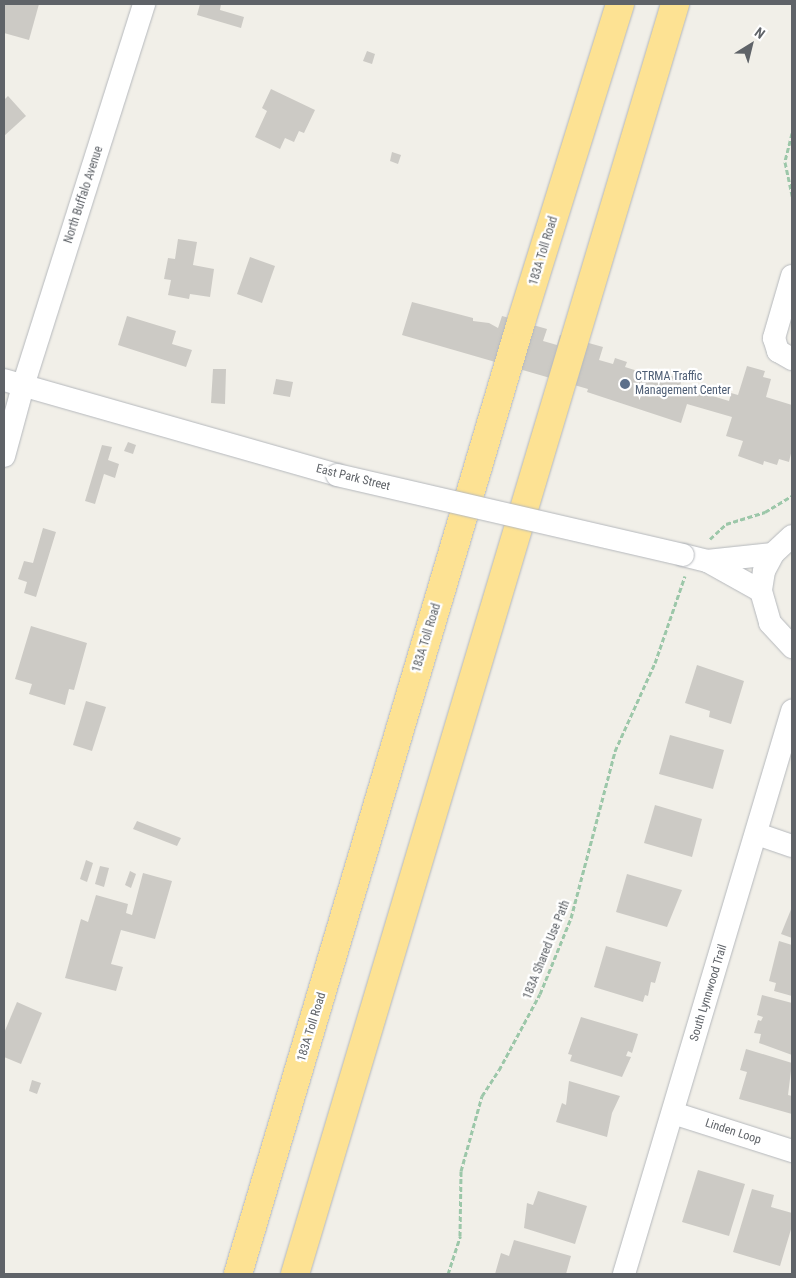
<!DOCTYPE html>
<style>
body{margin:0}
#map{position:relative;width:796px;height:1278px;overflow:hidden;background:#f1efe8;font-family:"Roboto Condensed",sans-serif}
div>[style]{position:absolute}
.building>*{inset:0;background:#cccac5}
.path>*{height:3px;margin-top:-1.5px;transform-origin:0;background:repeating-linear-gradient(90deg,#9cc7a9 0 5px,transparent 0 7.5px)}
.roads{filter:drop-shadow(0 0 1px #b5b8bc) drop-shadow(0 0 1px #b5b8bc)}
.minor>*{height:22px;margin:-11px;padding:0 11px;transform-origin:11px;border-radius:11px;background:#fff}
.highway>*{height:28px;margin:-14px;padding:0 14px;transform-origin:14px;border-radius:14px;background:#fde293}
.bridges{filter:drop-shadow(0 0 1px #b5b8bc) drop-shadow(0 0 1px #b5b8bc)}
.minor-bridge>*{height:22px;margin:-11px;padding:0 11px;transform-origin:11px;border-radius:11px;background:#fff}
.dots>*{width:14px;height:14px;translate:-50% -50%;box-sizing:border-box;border:2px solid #fff;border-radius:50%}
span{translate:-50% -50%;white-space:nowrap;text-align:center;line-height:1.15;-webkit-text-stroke:4.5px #fff;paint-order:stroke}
.street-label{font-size:12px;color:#5f6368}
.service-label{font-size:12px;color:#4e5e75}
.left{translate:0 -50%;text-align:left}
.frame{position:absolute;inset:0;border:5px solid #5f6368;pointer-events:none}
.north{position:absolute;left:726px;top:20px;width:50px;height:50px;-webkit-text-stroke:4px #fff;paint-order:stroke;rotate:36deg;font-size:14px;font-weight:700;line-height:20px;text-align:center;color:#5f6368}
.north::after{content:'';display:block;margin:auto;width:18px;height:22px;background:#5f6368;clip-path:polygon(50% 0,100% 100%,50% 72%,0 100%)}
</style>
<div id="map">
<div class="building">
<div style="clip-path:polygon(5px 4px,39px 4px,29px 40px,4px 33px)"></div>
<div style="clip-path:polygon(200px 4px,221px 4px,220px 10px,244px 17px,241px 28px,197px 15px)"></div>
<div style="clip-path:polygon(367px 51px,375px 54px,372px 64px,363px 61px)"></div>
<div style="clip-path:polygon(271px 89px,315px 110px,304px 133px,299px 131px,294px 142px,285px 138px,280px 149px,255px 137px,267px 111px,262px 108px)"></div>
<div style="clip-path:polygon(8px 96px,26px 116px,4px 136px,4px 100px)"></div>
<div style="clip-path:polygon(392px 152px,401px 155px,398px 164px,390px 161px)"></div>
<div style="clip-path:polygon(178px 239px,197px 242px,193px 265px,214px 269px,210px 297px,190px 294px,189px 299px,168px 295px,171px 280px,164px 279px,168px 258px,175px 259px)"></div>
<div style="clip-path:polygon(250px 257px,275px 266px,262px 303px,237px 294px)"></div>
<div style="clip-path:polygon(412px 302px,473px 318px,473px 321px,489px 323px,498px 328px,502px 316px,547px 329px,543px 341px,557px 345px,560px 335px,603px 347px,599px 360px,613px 364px,615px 358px,627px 362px,625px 367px,666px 380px,668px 375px,682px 379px,680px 386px,729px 401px,731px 393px,738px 395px,747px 366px,765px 371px,763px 377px,771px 379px,766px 397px,792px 405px,792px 449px,789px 462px,779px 459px,777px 465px,764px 461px,763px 465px,738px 456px,743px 441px,726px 436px,732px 417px,687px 404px,681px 423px,587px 392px,588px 389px,402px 335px)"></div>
<div style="clip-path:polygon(127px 316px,176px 331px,172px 344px,192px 350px,186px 367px,118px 345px)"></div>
<div style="clip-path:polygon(213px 369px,226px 369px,225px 404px,211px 403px)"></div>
<div style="clip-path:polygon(276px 379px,293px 382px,290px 397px,273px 394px)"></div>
<div style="clip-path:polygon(128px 442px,136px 445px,133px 454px,124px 451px)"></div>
<div style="clip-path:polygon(102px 445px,112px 447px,108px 460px,119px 464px,115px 478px,104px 474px,95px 504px,85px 501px)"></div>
<div style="clip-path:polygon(43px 528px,56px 532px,36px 597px,24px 593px,27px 582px,18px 579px,24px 561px,33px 563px)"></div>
<div style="clip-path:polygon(31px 626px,87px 643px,74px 690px,69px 689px,65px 705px,29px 694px,32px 684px,15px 679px)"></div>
<div style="clip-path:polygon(697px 665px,744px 681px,731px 724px,709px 717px,710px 711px,685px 703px)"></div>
<div style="clip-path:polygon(86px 701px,106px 707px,92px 751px,73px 745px)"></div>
<div style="clip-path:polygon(670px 735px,724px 750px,713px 789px,659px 774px)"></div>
<div style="clip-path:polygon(655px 805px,702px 819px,692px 857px,644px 843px)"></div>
<div style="clip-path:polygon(137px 821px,181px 838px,177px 846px,133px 829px)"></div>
<div style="clip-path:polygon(86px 860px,93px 863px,87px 882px,80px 879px)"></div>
<div style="clip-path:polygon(100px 866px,109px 868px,104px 887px,95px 884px)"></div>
<div style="clip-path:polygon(130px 871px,136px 874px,131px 888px,125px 885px)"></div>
<div style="clip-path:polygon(143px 873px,172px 881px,155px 939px,121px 930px,111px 964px,123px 967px,116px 991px,65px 978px,81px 919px,88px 922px,96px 895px,128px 904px,126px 913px,132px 915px)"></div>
<div style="clip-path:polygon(627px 874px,682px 890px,667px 927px,616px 912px)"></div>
<div style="clip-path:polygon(792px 907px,792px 938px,781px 934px)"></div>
<div style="clip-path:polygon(779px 941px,792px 945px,792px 996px,774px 991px,776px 983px,769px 981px)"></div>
<div style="clip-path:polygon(606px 946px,661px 962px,655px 983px,651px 982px,648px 996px,645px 995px,643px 1002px,594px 987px)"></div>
<div style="clip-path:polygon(762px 995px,792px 1003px,792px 1055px,759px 1043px,761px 1034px,754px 1033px,758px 1020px,761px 1021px,763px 1017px,757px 1015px)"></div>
<div style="clip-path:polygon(17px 1002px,42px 1013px,21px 1064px,4px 1057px,4px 1033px)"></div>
<div style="clip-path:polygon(581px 1017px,638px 1034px,632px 1053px,628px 1051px,626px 1056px,631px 1057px,622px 1077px,570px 1061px,572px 1055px,568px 1054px)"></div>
<div style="clip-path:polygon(746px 1049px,792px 1063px,788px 1095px,792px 1096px,792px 1114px,739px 1099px,747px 1072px,740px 1070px)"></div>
<div style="clip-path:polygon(32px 1080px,41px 1083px,37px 1094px,29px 1091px)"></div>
<div style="clip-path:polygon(569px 1081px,620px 1096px,612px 1113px,607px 1137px,556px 1122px,562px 1103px,566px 1105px)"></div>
<div style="clip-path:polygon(698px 1170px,745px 1184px,729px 1236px,682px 1222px)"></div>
<div style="clip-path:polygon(752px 1189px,774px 1195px,771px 1207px,792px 1213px,792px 1226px,780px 1266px,733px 1252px)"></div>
<div style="clip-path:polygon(538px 1191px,587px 1206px,575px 1244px,524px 1228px,527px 1203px,533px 1205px)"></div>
<div style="clip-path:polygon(514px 1240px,571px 1256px,566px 1274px,495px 1274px,501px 1253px,509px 1256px)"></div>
</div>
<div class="path">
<div style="left:792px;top:133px;width:30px;rotate:104deg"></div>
<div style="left:785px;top:162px;width:35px;rotate:78deg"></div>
<div style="left:710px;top:539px;width:22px;rotate:-43deg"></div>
<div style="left:726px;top:524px;width:41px;rotate:-17.1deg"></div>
<div style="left:765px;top:512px;width:31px;rotate:-31deg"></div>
<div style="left:448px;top:1274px;width:40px;rotate:-72deg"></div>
<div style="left:460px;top:1236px;width:65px;rotate:-89.1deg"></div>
<div style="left:461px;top:1171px;width:78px;rotate:-74.4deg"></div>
<div style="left:482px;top:1096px;width:31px;rotate:-57deg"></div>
<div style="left:499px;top:1070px;width:86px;rotate:-61.7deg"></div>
<div style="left:540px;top:994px;width:82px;rotate:-67.8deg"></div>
<div style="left:571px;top:918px;width:173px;rotate:-75.2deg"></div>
<div style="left:615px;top:751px;width:97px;rotate:-65.6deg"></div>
<div style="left:655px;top:663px;width:92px;rotate:-71deg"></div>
</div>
<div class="roads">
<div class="minor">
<div style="left:792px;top:276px;width:65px;rotate:106.2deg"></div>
<div style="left:774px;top:338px;width:14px;rotate:73deg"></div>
<div style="left:778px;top:351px;width:16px;rotate:30deg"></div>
<div style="left:4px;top:380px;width:346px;rotate:15.9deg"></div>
<div style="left:4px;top:456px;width:73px;rotate:-74.8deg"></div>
<div style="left:23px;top:386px;width:401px;rotate:-72.4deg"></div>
<div style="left:792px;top:536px;width:26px;rotate:137deg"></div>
<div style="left:773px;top:554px;width:19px;rotate:118deg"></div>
<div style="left:764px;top:571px;width:20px;rotate:99deg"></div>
<div style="left:761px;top:591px;width:33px;rotate:74deg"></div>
<div style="left:770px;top:623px;width:33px;rotate:47deg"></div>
<div style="left:683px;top:555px;width:25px;rotate:14deg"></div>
<div style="left:707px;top:561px;width:62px;rotate:29.1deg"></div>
<div style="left:707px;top:561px;width:66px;rotate:-6.1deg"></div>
<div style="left:757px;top:834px;width:37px;rotate:19deg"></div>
<div style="left:673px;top:1113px;width:125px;rotate:17.7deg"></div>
<div style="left:624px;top:1274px;width:588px;rotate:-73.38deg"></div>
</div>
<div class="highway">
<div style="left:238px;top:1274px;width:993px;rotate:-73.44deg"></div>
<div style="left:521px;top:322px;width:333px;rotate:-72.7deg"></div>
<div style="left:295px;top:1274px;width:1326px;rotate:-73.34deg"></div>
</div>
</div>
<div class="bridges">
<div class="minor-bridge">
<div style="left:337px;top:475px;width:355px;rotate:13deg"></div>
</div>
</div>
<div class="dots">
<div style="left:625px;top:384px;background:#5c6f8a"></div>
</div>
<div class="street-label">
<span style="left:84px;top:195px;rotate:-72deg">North Buffalo Avenue</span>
<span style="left:544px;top:251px;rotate:-73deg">183A Toll Road</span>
<span style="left:353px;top:478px;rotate:14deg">East Park Street</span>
<span style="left:427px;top:638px;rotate:-73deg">183A Toll Road</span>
<span style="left:547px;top:950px;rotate:-68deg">183A Shared Use Path</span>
<span style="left:709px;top:993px;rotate:-73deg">South Lynnwood Trail</span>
<span style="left:312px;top:1027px;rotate:-73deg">183A Toll Road</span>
<span style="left:733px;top:1132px;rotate:18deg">Linden Loop</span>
</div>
<div class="service-label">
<span class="left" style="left:635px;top:384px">CTRMA Traffic<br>Management Center</span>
</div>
<div class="frame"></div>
<div class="north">N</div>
</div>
